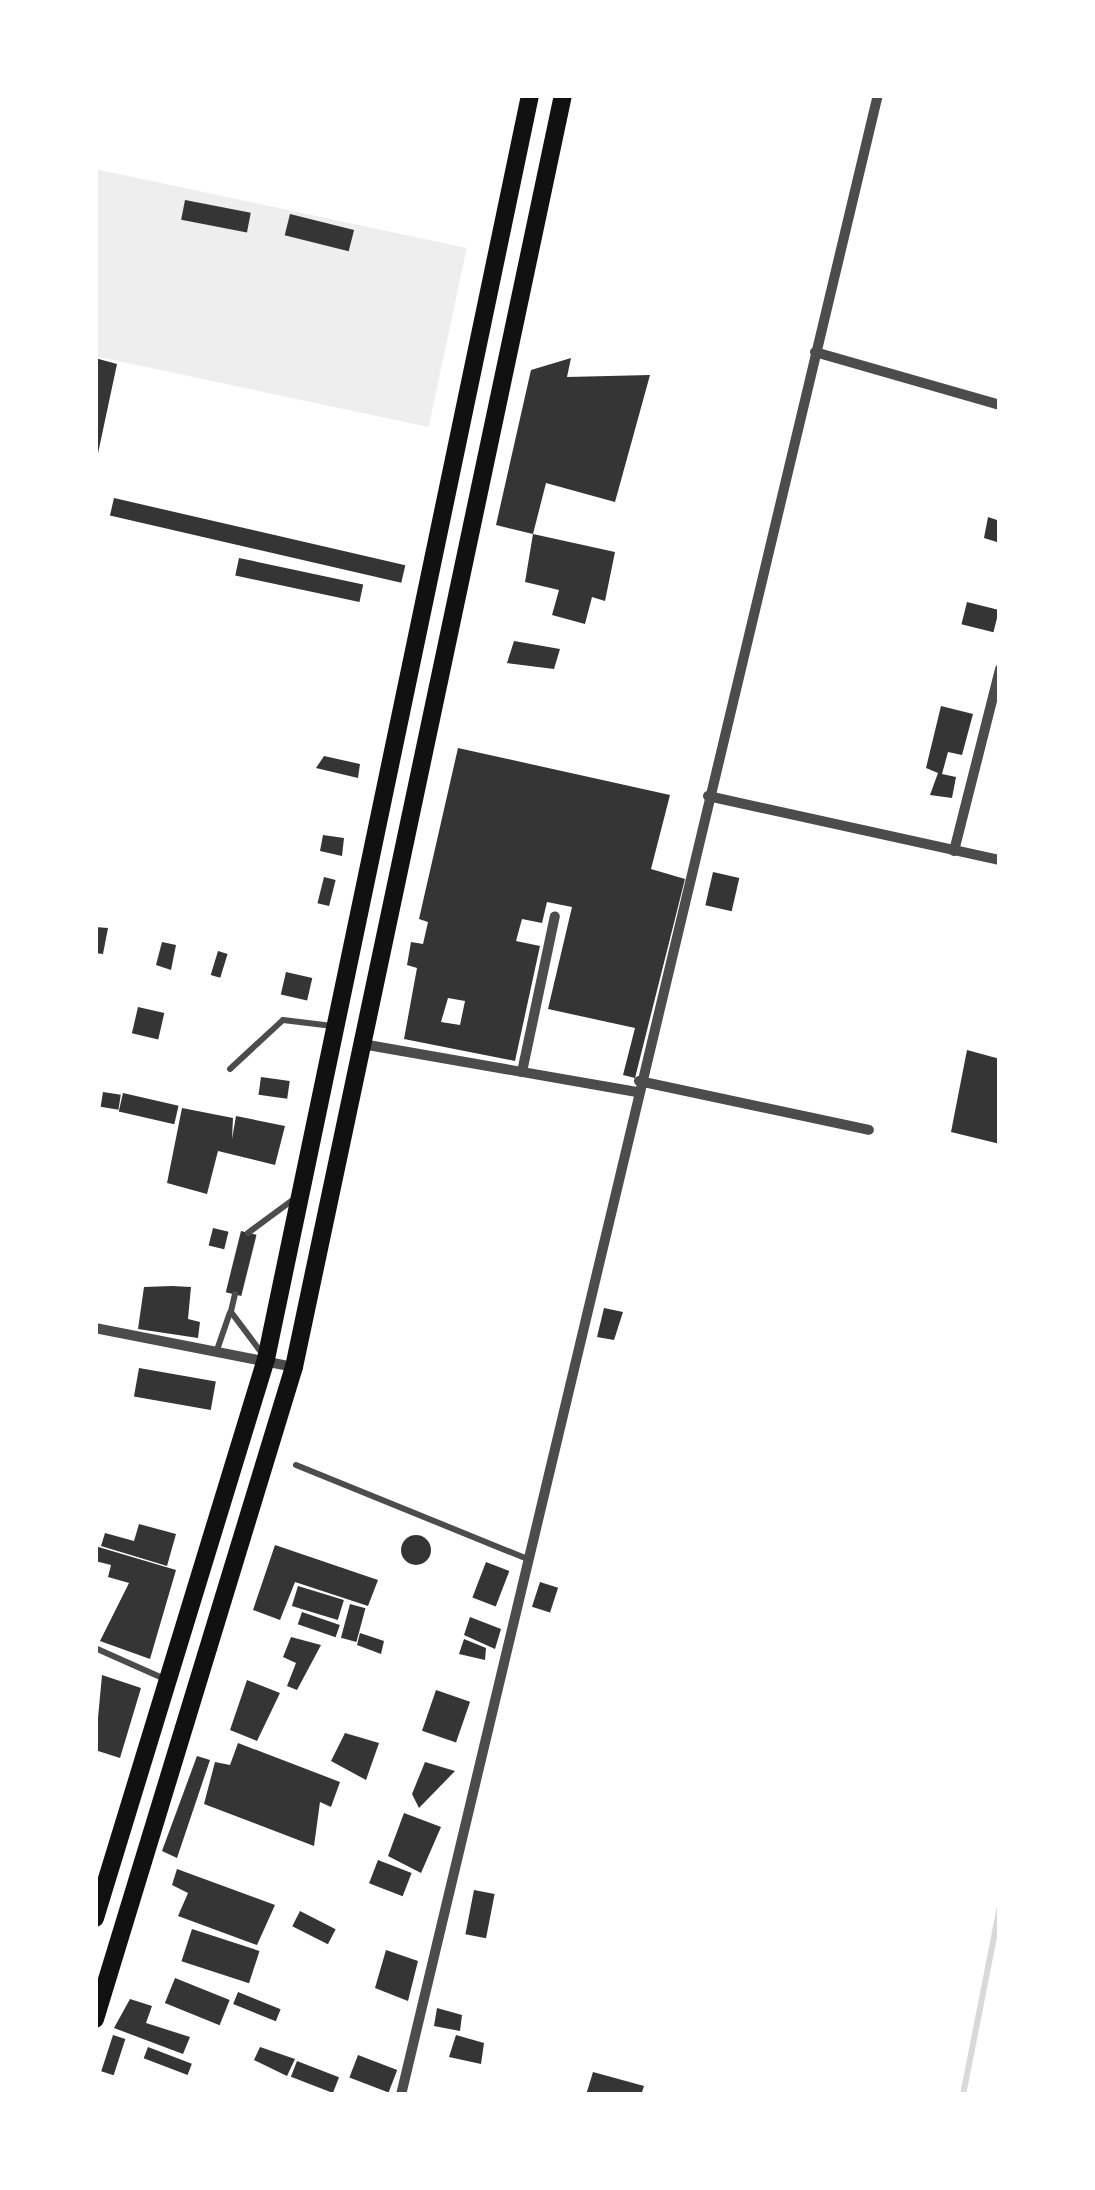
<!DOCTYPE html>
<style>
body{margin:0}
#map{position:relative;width:1095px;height:2190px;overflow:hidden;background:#fff;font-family:Commissioner,sans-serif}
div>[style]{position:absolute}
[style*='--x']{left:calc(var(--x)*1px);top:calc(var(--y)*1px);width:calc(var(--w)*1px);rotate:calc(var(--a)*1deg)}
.green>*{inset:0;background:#eee;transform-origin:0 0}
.stream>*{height:6px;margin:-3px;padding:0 3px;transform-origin:3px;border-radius:3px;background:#d9d9d9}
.building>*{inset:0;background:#353535;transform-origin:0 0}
.round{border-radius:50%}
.service>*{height:6px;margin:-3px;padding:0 3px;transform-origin:3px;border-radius:3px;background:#4c4c4c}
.minor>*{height:10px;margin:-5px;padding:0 5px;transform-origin:5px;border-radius:5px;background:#4c4c4c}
.primary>*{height:18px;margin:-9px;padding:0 9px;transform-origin:9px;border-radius:9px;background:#111}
span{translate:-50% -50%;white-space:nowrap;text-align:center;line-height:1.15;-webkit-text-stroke:8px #fff;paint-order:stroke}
.frame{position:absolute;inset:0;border:98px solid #fff;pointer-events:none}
</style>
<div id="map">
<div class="green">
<div style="left:95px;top:169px;width:380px;height:183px;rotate:12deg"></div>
</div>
<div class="stream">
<div style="--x:963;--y:2095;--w:193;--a:-78.9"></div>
</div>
<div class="building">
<div style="left:185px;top:200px;width:67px;height:20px;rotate:11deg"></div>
<div style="left:290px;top:214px;width:66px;height:22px;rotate:14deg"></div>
<div style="clip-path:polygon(95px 358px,117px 364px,97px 458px,95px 458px)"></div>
<div style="clip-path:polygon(571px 358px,567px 377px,650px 375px,615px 502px,546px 483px,533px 534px,496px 525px,531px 370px)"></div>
<div style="left:114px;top:498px;width:299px;height:18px;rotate:13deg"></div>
<div style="clip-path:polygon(988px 517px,1000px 521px,1000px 543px,984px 538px)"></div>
<div style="clip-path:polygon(533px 534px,615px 552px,605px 601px,592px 597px,585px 624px,552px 615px,559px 590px,525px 582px)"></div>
<div style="left:239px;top:558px;width:127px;height:18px;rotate:12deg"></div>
<div style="left:967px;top:602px;width:33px;height:23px;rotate:14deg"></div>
<div style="clip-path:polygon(514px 641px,560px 649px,554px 669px,507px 663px)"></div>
<div style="clip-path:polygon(941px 706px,973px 714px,962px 755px,948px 752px,942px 774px,956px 777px,952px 798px,930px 795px,938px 773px,926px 768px)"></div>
<div style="clip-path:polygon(evenodd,458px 748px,670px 795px,651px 869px,685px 879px,635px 1078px,623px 1075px,635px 1028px,548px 1009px,572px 907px,547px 902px,542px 923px,522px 919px,516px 941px,540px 946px,515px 1061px,404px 1039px,417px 968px,407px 965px,411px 942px,423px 944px,428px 922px,419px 919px,458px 748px,448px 998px,465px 1001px,460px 1025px,441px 1022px,448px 998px)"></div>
<div style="clip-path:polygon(324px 756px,360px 764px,358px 778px,316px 768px)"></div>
<div style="clip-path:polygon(323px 835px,344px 838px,342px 856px,320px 851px)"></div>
<div style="left:713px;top:872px;width:27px;height:34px;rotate:13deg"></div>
<div style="left:324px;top:877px;width:12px;height:27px;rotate:14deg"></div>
<div style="clip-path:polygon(95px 927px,108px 928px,103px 954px,95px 953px)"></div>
<div style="clip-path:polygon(162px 942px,176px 945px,171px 970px,156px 965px)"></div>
<div style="left:218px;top:951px;width:10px;height:25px;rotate:17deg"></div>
<div style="left:286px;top:972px;width:27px;height:23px;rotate:13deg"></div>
<div style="left:138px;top:1007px;width:27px;height:27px;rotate:13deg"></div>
<div style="clip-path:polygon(967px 1050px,1000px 1059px,1000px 1144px,951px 1132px)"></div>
<div style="left:261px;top:1077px;width:29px;height:18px;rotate:8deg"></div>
<div style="left:103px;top:1092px;width:18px;height:15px;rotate:9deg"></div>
<div style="left:123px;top:1093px;width:57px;height:19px;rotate:13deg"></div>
<div style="clip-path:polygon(182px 1108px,233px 1118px,232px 1139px,236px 1116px,285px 1126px,275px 1165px,218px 1151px,207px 1194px,167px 1183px)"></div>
<div style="left:213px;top:1228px;width:16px;height:18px;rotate:14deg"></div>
<div style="left:241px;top:1231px;width:16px;height:63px;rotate:14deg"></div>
<div style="clip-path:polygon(172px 1286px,191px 1287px,188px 1319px,200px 1322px,198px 1338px,138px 1329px,144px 1287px)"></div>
<div style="clip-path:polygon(604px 1308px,623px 1312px,614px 1340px,597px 1337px)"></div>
<div style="left:139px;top:1368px;width:78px;height:29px;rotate:10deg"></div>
<div style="clip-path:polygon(139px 1524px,176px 1534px,167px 1566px,101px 1546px,105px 1533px,134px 1541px)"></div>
<div class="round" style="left:401px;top:1535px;width:30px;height:30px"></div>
<div style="clip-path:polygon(275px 1545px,378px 1580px,368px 1606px,295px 1582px,280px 1620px,253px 1610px)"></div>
<div style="clip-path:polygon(95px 1546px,176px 1570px,150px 1659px,100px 1641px,129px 1583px,108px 1577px,111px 1565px,95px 1561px)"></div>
<div style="left:486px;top:1562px;width:25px;height:38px;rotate:21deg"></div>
<div style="left:540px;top:1582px;width:19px;height:26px;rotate:18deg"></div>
<div style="left:298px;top:1586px;width:48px;height:21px;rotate:17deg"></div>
<div style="left:350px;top:1604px;width:16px;height:35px;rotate:15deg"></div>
<div style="left:302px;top:1612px;width:40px;height:13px;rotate:19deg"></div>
<div style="clip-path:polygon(470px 1617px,501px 1629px,495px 1649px,464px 1635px)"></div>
<div style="clip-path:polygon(360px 1633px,384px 1641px,381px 1654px,357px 1645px)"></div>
<div style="clip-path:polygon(291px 1637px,321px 1645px,297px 1690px,287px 1686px,296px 1663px,283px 1657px)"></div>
<div style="clip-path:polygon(464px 1639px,486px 1648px,485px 1660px,459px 1654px)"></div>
<div style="clip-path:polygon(102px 1675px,141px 1688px,120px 1758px,95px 1750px)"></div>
<div style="clip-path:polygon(247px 1680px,280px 1693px,257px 1741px,230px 1730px)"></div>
<div style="left:436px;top:1690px;width:36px;height:43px;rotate:19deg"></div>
<div style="clip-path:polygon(345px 1733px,379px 1743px,366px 1780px,331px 1761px)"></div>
<div style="clip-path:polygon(238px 1743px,340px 1782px,331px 1807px,320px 1802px,314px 1846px,204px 1804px,215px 1762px,230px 1765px)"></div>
<div style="clip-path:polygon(197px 1756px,210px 1760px,177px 1858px,162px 1851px)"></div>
<div style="clip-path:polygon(425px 1762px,455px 1771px,419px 1808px,412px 1794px)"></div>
<div style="clip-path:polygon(404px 1813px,441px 1827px,421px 1873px,388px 1856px)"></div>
<div style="left:378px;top:1860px;width:36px;height:25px;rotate:21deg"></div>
<div style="clip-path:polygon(177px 1869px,275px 1905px,257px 1945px,178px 1916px,188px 1893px,172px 1885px)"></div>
<div style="left:474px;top:1890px;width:21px;height:45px;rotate:11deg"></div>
<div style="left:300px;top:1911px;width:40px;height:17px;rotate:27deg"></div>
<div style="left:192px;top:1929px;width:71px;height:34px;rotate:18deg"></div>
<div style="clip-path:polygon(386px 1950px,418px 1961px,408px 2001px,375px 1988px)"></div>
<div style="left:175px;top:1978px;width:59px;height:27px;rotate:22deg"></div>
<div style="left:238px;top:1992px;width:46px;height:13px;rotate:22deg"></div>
<div style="clip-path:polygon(130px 1999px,152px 2006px,146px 2023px,190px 2037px,183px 2054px,114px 2028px)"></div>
<div style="clip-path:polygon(437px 2008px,462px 2015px,460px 2031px,434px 2026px)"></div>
<div style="left:113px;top:2035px;width:13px;height:38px;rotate:18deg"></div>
<div style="clip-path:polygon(456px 2035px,484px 2043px,481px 2064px,449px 2057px)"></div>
<div style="left:148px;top:2047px;width:47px;height:12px;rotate:21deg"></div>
<div style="clip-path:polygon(260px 2047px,295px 2059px,287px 2076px,254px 2060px)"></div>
<div style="left:358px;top:2055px;width:42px;height:24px;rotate:21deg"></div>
<div style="left:297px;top:2061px;width:45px;height:17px;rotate:21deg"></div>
<div style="clip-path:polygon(593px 2072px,644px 2086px,641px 2095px,586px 2095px)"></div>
</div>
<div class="service">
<div style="--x:230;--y:1069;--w:72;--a:-42.8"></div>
<div style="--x:283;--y:1020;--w:50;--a:6.8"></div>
<div style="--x:248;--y:1233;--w:57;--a:-36.5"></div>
<div style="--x:235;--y:1294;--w:18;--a:103"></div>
<div style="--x:231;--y:1312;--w:55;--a:53.1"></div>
<div style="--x:217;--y:1350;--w:39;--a:-71"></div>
<div style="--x:296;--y:1465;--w:250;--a:22.1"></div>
<div style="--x:95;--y:1648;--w:77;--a:23.9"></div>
</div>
<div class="minor">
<div style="--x:815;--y:352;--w:192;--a:16"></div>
<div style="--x:708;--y:796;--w:299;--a:12.4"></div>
<div style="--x:954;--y:851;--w:188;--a:-75.8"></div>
<div style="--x:362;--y:1044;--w:279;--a:9.9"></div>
<div style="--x:522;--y:1072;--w:159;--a:-78.1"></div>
<div style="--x:639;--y:1081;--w:235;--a:12"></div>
<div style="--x:95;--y:1328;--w:203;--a:11.1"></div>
<div style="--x:401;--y:2095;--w:2056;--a:-76.59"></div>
</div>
<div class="primary">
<div style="--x:95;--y:1918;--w:585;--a:-72.99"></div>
<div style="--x:266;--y:1359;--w:1291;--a:-78.2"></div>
<div style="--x:95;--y:2019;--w:682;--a:-73.03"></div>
<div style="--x:294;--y:1367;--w:1300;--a:-78.06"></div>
</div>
<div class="frame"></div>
</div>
